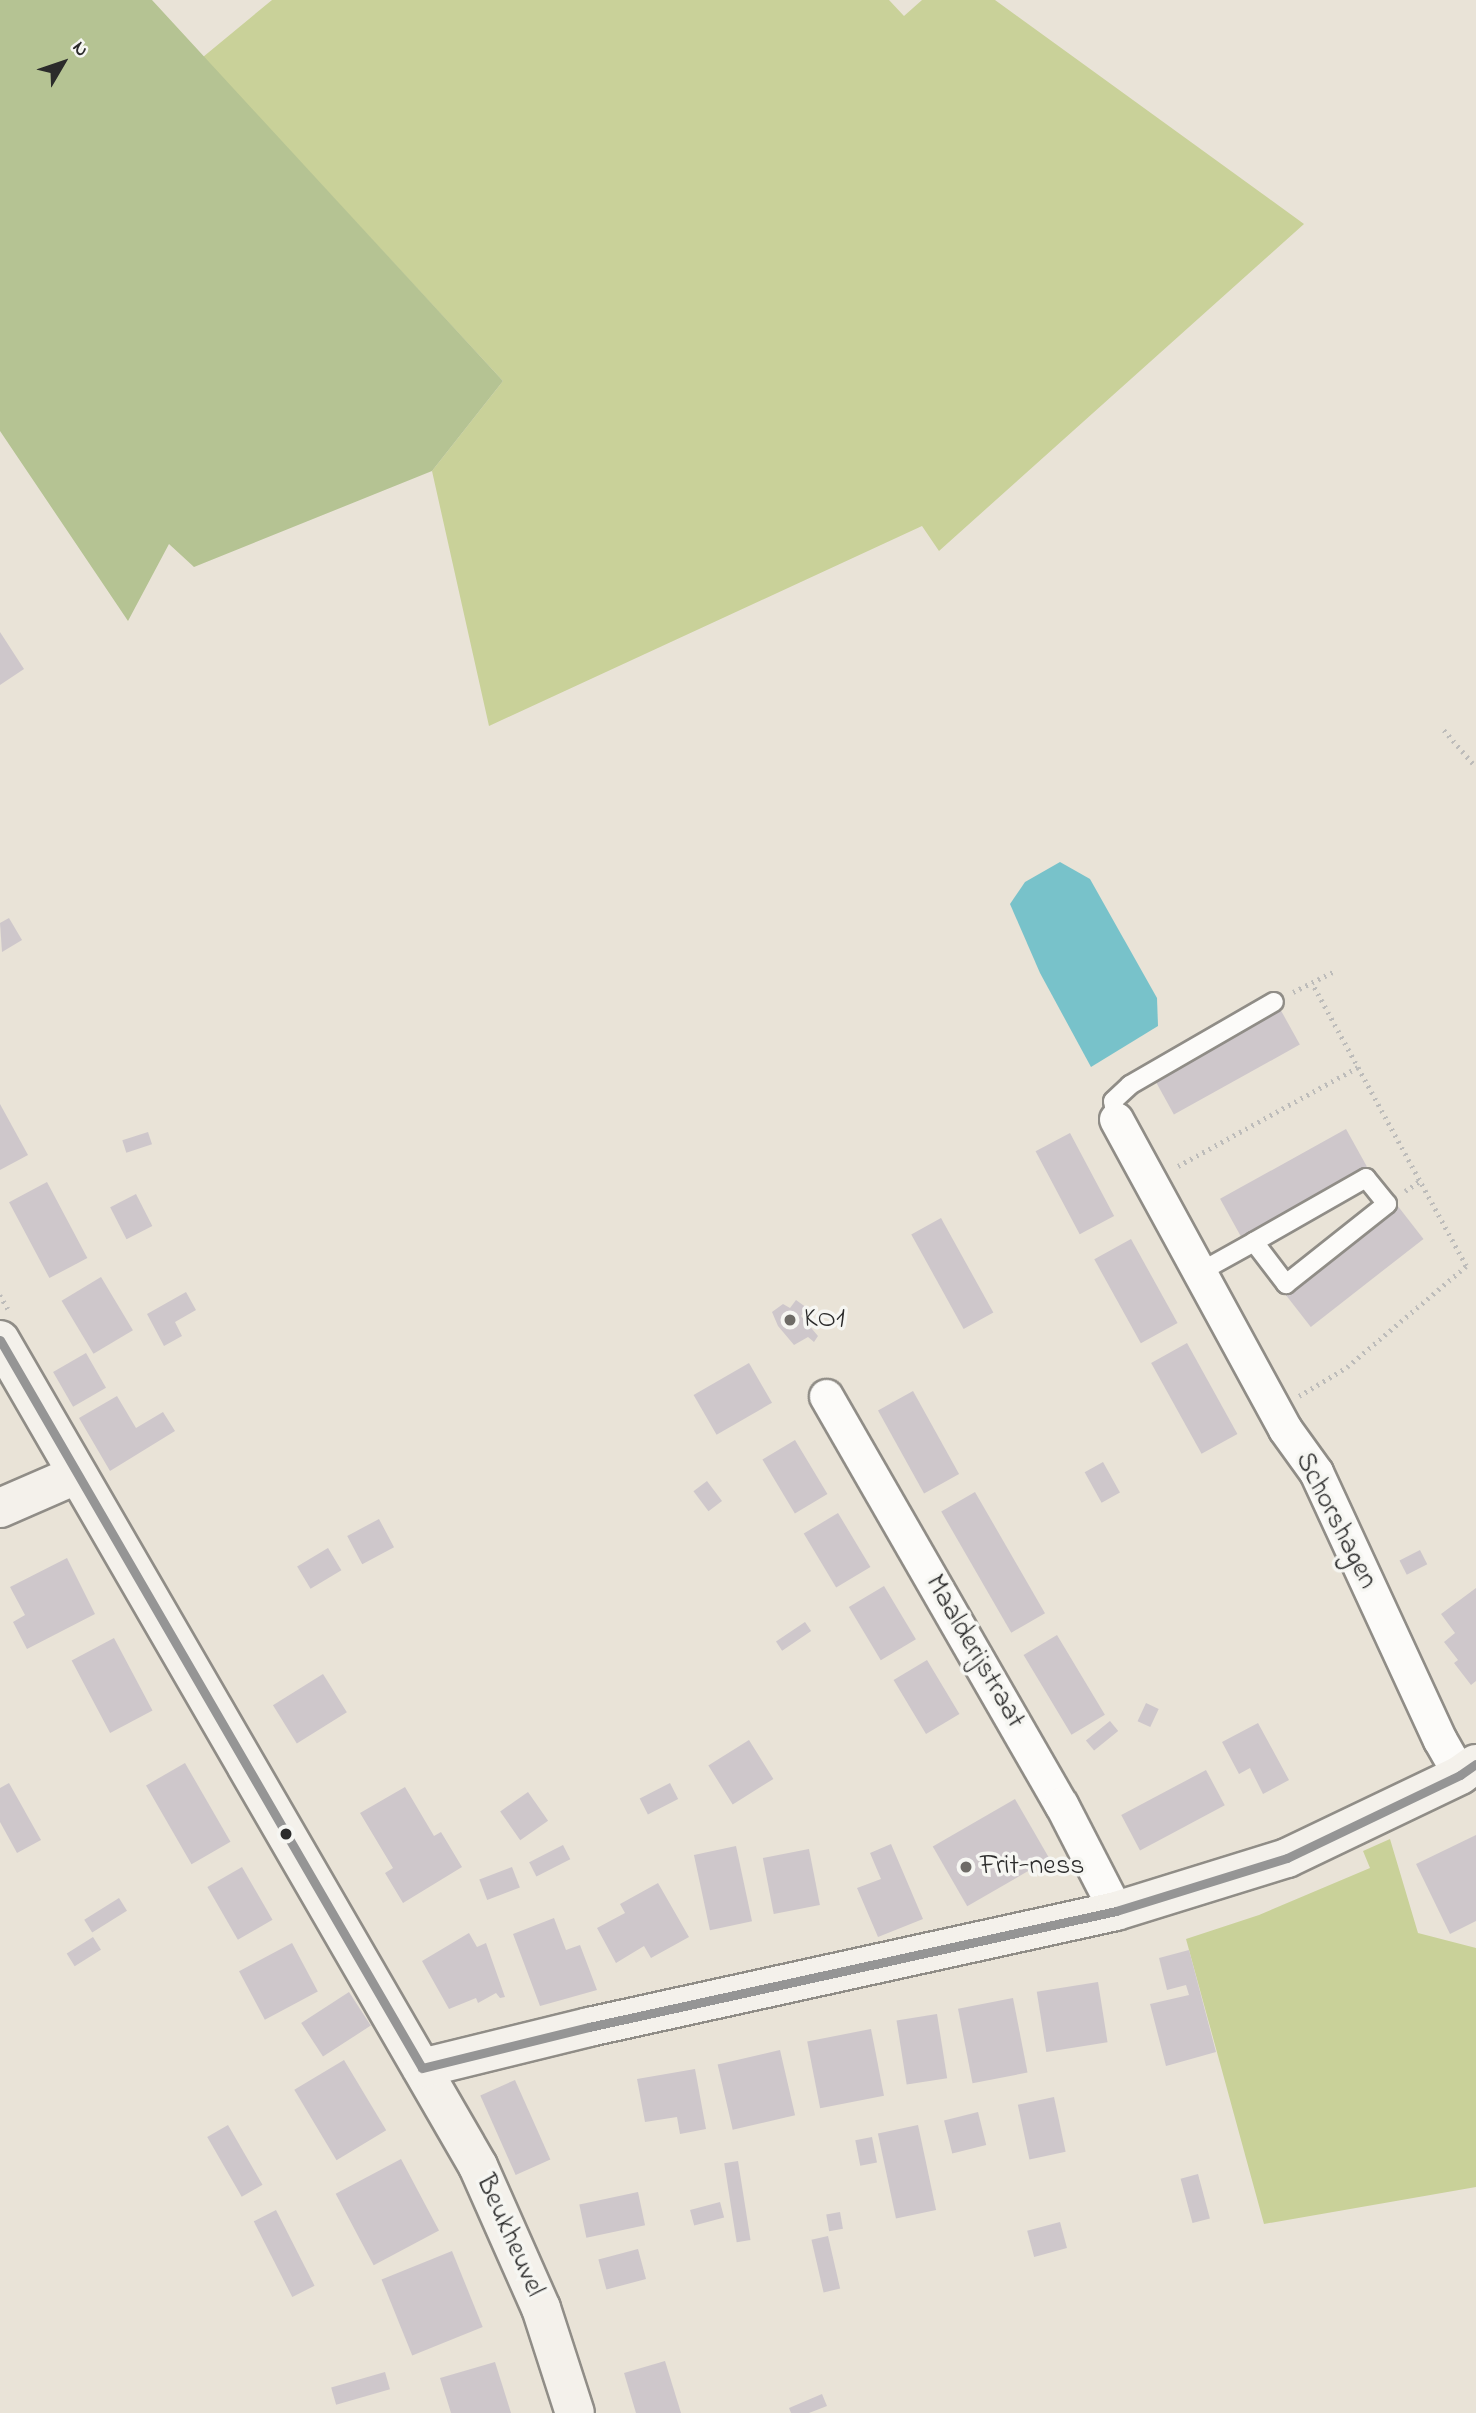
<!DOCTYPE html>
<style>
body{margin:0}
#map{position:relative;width:1476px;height:2413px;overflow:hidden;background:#e9e3d7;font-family:"Indie Flower",sans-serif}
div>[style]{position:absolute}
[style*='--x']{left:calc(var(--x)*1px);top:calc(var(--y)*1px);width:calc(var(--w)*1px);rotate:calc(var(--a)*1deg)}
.green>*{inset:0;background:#c9d199}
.forest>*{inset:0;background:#b5c393}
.water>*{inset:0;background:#78c2ca}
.building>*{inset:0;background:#cec7cb;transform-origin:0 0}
.path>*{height:4.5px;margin-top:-2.25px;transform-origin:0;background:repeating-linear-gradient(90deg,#bdbcba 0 2px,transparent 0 7px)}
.roads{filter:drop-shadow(2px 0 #908d87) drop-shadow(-2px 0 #908d87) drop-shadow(0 2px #908d87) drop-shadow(0 -2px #908d87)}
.lane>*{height:18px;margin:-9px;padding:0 9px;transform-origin:9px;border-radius:9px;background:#fcfbf9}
.street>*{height:33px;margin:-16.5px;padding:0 16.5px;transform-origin:16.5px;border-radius:16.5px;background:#fcfbf9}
.secondary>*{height:38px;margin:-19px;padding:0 19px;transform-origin:19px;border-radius:19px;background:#f4f1eb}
.bus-1>*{height:9px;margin:-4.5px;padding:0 4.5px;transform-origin:4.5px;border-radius:4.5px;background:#959595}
.dots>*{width:19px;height:19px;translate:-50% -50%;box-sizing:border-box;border:4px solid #f6f6f2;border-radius:50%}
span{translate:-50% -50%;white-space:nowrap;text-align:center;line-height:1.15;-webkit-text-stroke:7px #f6f6f2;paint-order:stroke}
.poi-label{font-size:28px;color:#2b2b2b}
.left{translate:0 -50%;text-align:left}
.street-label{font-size:28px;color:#2b2b2b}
.north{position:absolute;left:28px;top:28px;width:70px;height:70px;-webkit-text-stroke:5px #f6f6f2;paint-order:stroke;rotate:51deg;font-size:19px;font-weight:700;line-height:28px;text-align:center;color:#2b2b2b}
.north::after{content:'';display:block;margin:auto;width:24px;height:32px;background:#2b2b2b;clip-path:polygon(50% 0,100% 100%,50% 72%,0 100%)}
</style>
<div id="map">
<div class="green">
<div style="clip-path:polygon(272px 0,889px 0,904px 16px,922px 0,995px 0,1304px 224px,939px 551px,922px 526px,489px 726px,432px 471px,503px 381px,203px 57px)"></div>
<div style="clip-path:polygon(1390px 1839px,1418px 1933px,1476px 1948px,1476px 2187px,1264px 2224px,1186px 1939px,1259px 1915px,1370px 1868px,1363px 1851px)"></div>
</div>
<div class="forest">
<div style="clip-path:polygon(0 0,152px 0,503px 381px,432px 471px,194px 567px,169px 544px,128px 621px,0 431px)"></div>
</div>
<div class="water">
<div style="clip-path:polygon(1060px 862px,1090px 879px,1157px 998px,1158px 1026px,1091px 1067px,1040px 973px,1010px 904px,1025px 882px)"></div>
</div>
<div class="building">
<div style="clip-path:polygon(0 632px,24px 669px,0 685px)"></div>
<div style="clip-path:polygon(9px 918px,22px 940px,2px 952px,0 923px)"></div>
<div style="left:1279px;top:1007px;width:43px;height:144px;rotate:61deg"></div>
<div style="clip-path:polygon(0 1104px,28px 1155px,0 1170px)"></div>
<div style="left:1346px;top:1129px;width:43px;height:144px;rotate:61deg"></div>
<div style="left:148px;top:1132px;width:13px;height:27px;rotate:72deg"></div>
<div style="left:1070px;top:1133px;width:94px;height:39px;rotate:62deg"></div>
<div style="left:47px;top:1182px;width:86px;height:43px;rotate:62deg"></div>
<div style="left:136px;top:1194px;width:36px;height:29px;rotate:63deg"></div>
<div style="left:1397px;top:1205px;width:43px;height:143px;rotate:52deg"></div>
<div style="left:941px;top:1218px;width:108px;height:34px;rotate:61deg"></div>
<div style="left:1131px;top:1239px;width:96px;height:42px;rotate:61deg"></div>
<div style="left:101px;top:1277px;width:62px;height:46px;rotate:59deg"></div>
<div style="clip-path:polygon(186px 1292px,196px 1310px,175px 1322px,182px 1336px,164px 1346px,147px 1314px)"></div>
<div style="clip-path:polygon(796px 1300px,807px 1308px,801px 1316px,818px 1336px,814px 1342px,808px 1337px,794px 1345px,778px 1326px,772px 1312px,783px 1304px,790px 1308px)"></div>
<div style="left:1187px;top:1343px;width:104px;height:41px;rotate:61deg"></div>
<div style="left:86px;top:1353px;width:40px;height:38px;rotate:60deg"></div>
<div style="left:749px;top:1363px;width:46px;height:64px;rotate:60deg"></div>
<div style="left:913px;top:1391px;width:95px;height:40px;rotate:61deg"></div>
<div style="clip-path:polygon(117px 1396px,136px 1428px,163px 1412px,175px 1431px,110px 1471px,79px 1418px)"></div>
<div style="left:795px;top:1440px;width:63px;height:38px;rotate:59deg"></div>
<div style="left:1103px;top:1462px;width:35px;height:21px;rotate:61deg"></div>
<div style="left:707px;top:1481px;width:25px;height:17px;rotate:53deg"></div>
<div style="left:975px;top:1492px;width:140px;height:39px;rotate:60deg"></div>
<div style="left:838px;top:1513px;width:63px;height:40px;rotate:59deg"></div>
<div style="left:379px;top:1519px;width:32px;height:36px;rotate:62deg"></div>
<div style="left:328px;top:1548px;width:26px;height:36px;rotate:59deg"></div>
<div style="left:1420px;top:1550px;width:16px;height:23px;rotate:63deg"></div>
<div style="clip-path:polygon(67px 1558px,95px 1614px,27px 1649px,13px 1622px,25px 1615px,10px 1587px)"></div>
<div style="left:884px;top:1586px;width:62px;height:41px;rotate:59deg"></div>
<div style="clip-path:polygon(1476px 1588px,1476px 1681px,1471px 1685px,1454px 1663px,1458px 1660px,1444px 1642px,1455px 1633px,1441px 1614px)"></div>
<div style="left:805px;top:1622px;width:11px;height:35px;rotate:56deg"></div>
<div style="left:1057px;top:1635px;width:93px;height:39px;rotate:59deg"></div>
<div style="left:114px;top:1638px;width:82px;height:48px;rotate:62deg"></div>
<div style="left:927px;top:1660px;width:63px;height:39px;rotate:59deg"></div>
<div style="left:323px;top:1674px;width:45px;height:59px;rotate:58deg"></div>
<div style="left:1146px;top:1703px;width:14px;height:20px;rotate:25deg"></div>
<div style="left:1110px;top:1721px;width:13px;height:31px;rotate:51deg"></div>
<div style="clip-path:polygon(1258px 1723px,1289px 1780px,1263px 1794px,1250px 1768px,1239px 1774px,1222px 1742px)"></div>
<div style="left:749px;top:1740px;width:46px;height:48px;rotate:58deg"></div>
<div style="left:185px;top:1763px;width:91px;height:45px;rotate:60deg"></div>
<div style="left:1206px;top:1770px;width:40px;height:96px;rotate:62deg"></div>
<div style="clip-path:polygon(9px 1783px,41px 1840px,17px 1853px,0 1822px,0 1788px)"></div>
<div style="left:670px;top:1783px;width:18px;height:34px;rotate:63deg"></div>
<div style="clip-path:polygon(405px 1787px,434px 1836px,441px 1832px,462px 1867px,403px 1903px,385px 1873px,393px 1868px,360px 1813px)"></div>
<div style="left:528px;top:1792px;width:35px;height:34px;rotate:55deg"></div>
<div style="left:1015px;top:1799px;width:69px;height:95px;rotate:60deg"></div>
<div style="clip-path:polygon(1476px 1835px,1476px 1921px,1450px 1934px,1416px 1864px)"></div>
<div style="clip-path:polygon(891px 1844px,923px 1919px,878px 1937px,857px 1888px,881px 1879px,870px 1853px)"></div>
<div style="left:563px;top:1845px;width:16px;height:38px;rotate:63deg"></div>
<div style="left:736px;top:1846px;width:77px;height:43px;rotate:78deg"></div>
<div style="left:809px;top:1849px;width:57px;height:47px;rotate:79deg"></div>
<div style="left:242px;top:1867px;width:61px;height:40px;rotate:60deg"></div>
<div style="left:512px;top:1867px;width:22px;height:35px;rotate:69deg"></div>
<div style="clip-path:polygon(658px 1883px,689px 1937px,651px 1958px,644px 1946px,616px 1963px,597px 1928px,625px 1913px,620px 1904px)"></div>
<div style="left:119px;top:1898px;width:15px;height:41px;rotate:58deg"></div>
<div style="clip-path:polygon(554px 1918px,566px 1950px,580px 1945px,597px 1990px,540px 2006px,513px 1934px)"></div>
<div style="clip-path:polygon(469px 1933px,477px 1947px,486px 1943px,505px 1997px,500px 1998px,496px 1993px,478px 2003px,476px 1998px,449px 2009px,422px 1961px)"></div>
<div style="left:93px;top:1937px;width:15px;height:31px;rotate:58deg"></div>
<div style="left:292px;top:1943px;width:55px;height:60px;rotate:62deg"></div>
<div style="clip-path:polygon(1189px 1950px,1216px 2052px,1166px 2066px,1150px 2004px,1189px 1995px,1186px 1985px,1167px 1990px,1159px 1958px)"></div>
<div style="left:1098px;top:1982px;width:61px;height:62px;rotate:81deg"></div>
<div style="left:349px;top:1992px;width:40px;height:57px;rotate:57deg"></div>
<div style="left:1013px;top:1998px;width:76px;height:56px;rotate:79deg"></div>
<div style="left:937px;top:2014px;width:65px;height:41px;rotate:81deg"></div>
<div style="left:871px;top:2029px;width:68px;height:65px;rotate:79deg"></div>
<div style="left:780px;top:2050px;width:67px;height:64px;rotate:77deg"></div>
<div style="left:344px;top:2060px;width:82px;height:58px;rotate:59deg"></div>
<div style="clip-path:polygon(695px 2069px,706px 2129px,680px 2134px,677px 2117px,645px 2122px,637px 2079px)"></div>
<div style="left:515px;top:2080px;width:87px;height:38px;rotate:66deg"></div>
<div style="left:1054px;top:2097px;width:56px;height:37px;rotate:78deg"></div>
<div style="left:978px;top:2112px;width:34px;height:35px;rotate:76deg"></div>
<div style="left:228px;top:2125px;width:69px;height:24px;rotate:60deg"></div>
<div style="left:918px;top:2125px;width:87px;height:41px;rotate:78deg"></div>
<div style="left:872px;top:2137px;width:26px;height:17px;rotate:79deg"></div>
<div style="left:401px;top:2159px;width:81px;height:74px;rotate:62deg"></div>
<div style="left:738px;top:2161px;width:80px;height:14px;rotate:81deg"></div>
<div style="left:1198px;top:2174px;width:46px;height:18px;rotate:75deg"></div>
<div style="left:638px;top:2192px;width:34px;height:60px;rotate:78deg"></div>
<div style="left:720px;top:2202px;width:16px;height:31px;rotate:75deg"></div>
<div style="left:276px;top:2210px;width:85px;height:25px;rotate:63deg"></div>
<div style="left:840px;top:2212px;width:17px;height:14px;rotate:80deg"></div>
<div style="left:1060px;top:2222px;width:27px;height:34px;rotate:75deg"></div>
<div style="left:828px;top:2236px;width:54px;height:17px;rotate:77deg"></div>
<div style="left:638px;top:2249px;width:31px;height:41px;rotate:75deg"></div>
<div style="left:452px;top:2251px;width:82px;height:76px;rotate:68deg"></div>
<div style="clip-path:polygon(665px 2361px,681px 2413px,636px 2413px,624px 2373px)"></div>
<div style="clip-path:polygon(495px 2362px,511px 2413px,451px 2413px,440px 2378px)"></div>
<div style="left:385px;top:2372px;width:18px;height:56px;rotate:74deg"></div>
<div style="clip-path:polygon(822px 2394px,827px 2406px,809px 2413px,791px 2413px,789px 2408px)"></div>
</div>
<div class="path">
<div style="--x:1444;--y:730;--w:49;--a:49.1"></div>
<div style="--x:1293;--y:992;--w:45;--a:-26.6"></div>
<div style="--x:1178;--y:1166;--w:205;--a:-28.8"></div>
<div style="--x:1405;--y:1191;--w:18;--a:-34"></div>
<div style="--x:0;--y:1295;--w:16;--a:60"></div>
<div style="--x:1299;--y:1396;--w:56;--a:-31.1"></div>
<div style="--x:1347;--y:1367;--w:156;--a:-40.3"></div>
<div style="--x:1466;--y:1266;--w:322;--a:-118.6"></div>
</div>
<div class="roads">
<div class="lane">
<div style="--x:1116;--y:1119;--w:18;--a:-99"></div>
<div style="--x:1113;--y:1101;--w:23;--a:-43"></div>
<div style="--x:1130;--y:1085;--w:166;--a:-30"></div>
<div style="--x:1200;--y:1272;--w:62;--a:-29.1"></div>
<div style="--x:1254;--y:1242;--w:53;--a:52.7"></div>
<div style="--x:1286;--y:1284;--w:129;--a:-38.4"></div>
<div style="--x:1387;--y:1204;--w:33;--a:-129"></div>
<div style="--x:1366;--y:1178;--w:129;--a:150.3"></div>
</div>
<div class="street">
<div style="--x:1116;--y:1119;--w:353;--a:61.4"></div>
<div style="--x:1285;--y:1429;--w:53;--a:54.2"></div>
<div style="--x:1316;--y:1472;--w:295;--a:65.2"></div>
<div style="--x:1440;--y:1740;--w:40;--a:60.3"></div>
<div style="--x:826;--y:1396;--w:471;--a:60.1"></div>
<div style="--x:1061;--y:1804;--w:120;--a:62.8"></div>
</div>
<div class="secondary">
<div style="--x:0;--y:1340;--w:954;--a:59.94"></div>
<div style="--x:478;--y:2166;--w:155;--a:66.1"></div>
<div style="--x:541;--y:2308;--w:110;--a:72.1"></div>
<div style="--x:0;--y:1508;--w:83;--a:-23.5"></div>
<div style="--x:422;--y:2068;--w:172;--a:-13.8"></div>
<div style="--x:589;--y:2027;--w:540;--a:-12.41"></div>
<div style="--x:1116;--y:1911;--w:179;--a:-17.2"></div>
<div style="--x:1287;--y:1858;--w:192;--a:-25.6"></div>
<div style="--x:1460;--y:1775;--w:19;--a:-35"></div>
</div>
</div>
<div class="bus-1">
<div style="--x:0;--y:1340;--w:841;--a:59.9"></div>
<div style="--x:422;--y:2068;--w:172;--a:-13.8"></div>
<div style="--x:589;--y:2027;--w:540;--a:-12.41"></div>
<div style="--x:1116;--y:1911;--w:179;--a:-17.2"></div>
<div style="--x:1287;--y:1858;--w:192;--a:-25.6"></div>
<div style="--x:1460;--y:1775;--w:19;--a:-35"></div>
</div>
<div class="dots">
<div style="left:790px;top:1320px;background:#6e6b67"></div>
<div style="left:286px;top:1834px;background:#2b2b2b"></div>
<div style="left:966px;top:1867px;background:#6e6b67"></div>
</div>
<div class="poi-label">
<span class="left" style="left:804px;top:1320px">KO1</span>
<span class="left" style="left:980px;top:1867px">Frit-ness</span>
</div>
<div class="street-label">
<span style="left:1335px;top:1521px;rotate:63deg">Schorshagen</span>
<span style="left:974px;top:1652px;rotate:60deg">Maalderijstraat</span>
<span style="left:509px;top:2236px;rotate:66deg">Beukheuvel</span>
</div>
<div class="north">N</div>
</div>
